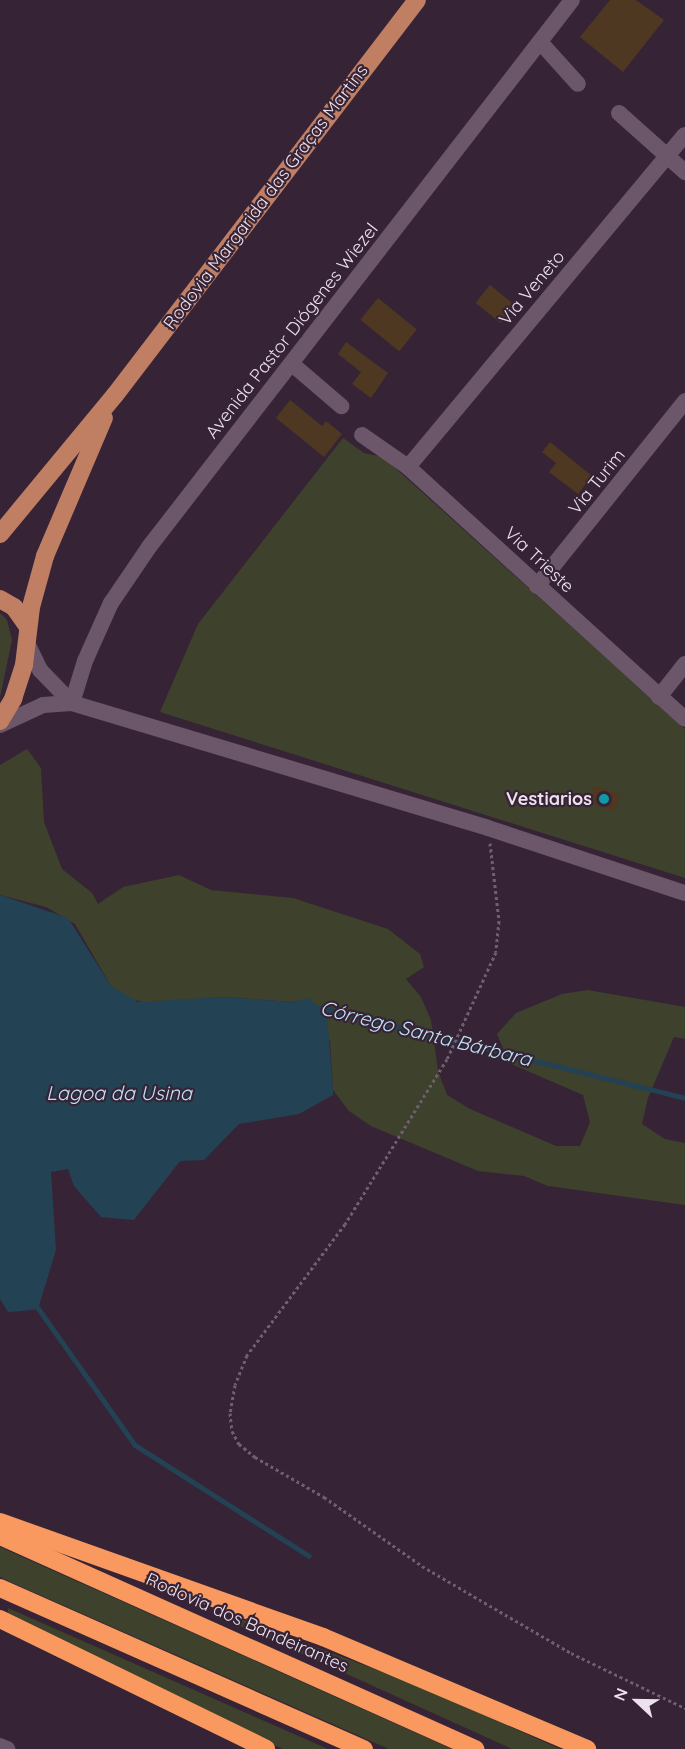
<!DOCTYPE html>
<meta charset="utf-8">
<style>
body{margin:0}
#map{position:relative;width:685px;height:1749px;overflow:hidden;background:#362436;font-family:Quicksand,sans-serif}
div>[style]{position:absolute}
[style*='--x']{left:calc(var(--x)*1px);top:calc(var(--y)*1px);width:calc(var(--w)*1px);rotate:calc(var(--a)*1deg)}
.green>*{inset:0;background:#3e412b}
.water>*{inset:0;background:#234253}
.stream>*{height:4.5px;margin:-2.25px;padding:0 2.25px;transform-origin:2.25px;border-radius:2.25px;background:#234253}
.building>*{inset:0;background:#4e3821;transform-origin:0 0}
.path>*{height:3px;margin-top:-1.5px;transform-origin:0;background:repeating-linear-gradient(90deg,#6f5f6f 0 3px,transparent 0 6px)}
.minor>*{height:16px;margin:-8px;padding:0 8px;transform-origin:8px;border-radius:8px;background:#6b566a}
.major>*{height:18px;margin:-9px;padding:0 9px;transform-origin:9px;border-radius:9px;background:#c07e63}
.highway>*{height:18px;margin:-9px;padding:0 9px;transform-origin:9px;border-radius:9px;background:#f9995f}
.dots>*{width:16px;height:16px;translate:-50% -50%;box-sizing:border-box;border:3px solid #362436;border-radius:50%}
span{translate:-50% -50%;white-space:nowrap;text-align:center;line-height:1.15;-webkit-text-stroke:4.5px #362436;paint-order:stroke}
.street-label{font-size:18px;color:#ede1ed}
.poi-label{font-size:18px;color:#ede1ed;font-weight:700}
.right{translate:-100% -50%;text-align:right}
.water-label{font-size:20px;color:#bfe1f6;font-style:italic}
.north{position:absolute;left:607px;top:1671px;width:60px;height:60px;-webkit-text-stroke:4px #362436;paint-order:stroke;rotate:292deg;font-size:16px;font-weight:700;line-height:24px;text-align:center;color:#ede1ed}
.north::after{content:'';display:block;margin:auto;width:21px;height:27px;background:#ede1ed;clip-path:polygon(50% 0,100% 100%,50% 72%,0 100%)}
</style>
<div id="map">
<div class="green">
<div style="clip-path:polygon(343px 438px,364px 453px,383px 457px,685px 729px,685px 878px,160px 712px,198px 624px)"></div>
<div style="clip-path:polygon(0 613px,7px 620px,12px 640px,0 698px)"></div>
<div style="clip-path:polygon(27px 749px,41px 768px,44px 822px,62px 869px,92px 893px,98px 904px,123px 887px,179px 875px,211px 890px,293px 898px,388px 929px,420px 954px,424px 967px,406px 979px,421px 997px,431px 1020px,438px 1071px,447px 1095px,470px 1109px,556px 1146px,580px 1146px,590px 1122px,583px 1095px,509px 1063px,497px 1034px,516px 1013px,562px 994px,588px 990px,685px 1007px,685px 1039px,674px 1037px,648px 1098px,642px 1124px,665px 1139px,685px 1143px,685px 1205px,548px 1186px,524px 1176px,478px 1171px,371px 1126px,349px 1111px,333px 1090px,330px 1041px,294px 1002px,224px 997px,146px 1003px,128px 998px,111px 986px,75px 924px,46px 907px,0 895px,0 765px)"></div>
<div style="clip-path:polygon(0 1547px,130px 1605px,452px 1749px,389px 1749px,24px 1588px,0 1577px)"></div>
<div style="clip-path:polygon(8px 1608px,269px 1723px,328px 1749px,283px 1749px,216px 1719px,8px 1613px)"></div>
<div style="clip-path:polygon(239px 1618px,417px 1685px,560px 1749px,512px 1749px,234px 1623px)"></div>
</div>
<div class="water">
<div style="clip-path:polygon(0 895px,68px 918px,111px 986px,138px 1002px,224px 997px,294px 1002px,309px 998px,327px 1015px,333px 1090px,333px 1095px,299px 1114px,239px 1124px,204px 1160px,180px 1161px,134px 1220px,101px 1217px,74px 1186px,68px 1169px,51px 1172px,56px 1250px,38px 1309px,22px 1311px,8px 1312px,0 1299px)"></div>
</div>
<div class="stream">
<div style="--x:310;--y:1005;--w:386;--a:13.9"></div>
<div style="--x:36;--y:1305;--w:171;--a:54.7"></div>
<div style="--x:135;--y:1445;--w:206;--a:32.5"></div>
</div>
<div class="building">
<div style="clip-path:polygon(610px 0,636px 0,664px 20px,623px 72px,580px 37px)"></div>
<div style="left:490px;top:285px;width:32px;height:23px;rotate:39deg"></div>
<div style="left:378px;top:298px;width:50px;height:28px;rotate:39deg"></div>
<div style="clip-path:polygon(346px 342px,388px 373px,371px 398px,352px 384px,361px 372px,338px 354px)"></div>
<div style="clip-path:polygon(290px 400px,322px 426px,326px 421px,342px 434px,324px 457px,276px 418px)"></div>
<div style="clip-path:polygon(550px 442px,592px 476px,578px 494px,549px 472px,556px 463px,542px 452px)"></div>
<div style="left:594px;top:785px;width:29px;height:18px;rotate:20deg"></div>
</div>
<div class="path">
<div style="--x:490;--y:843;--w:79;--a:83.4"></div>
<div style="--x:499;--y:921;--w:31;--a:96"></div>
<div style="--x:496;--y:952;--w:118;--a:114.6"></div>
<div style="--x:447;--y:1059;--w:194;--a:121.7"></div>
<div style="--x:345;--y:1224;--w:164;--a:126.8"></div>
<div style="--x:247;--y:1355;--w:32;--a:112"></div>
<div style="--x:235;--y:1385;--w:28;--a:100"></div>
<div style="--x:230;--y:1413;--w:18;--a:84"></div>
<div style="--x:232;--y:1431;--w:15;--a:62"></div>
<div style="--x:239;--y:1444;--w:21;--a:39"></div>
<div style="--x:255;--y:1457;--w:80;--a:30.1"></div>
<div style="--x:324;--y:1497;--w:120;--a:35.1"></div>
<div style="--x:422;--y:1566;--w:173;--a:30.3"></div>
<div style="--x:571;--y:1653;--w:127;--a:25.8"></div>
</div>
<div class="minor">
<div style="--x:541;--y:43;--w:55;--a:47.9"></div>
<div style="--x:619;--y:113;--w:89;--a:41.8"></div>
<div style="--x:292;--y:364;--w:65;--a:40.6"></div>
<div style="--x:362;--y:435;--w:56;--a:34.8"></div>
<div style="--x:408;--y:467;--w:374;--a:42.3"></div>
<div style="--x:408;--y:467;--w:432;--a:-50.2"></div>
<div style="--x:537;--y:586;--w:237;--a:-51.3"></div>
<div style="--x:27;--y:643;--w:30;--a:64"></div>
<div style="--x:40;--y:670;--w:46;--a:45.9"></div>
<div style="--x:659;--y:697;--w:42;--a:-51.8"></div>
<div style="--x:72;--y:703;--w:44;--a:-72.8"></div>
<div style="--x:85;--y:661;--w:64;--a:-65.9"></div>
<div style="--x:111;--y:603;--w:68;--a:-55.8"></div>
<div style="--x:149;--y:547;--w:691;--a:-52.28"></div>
<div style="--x:0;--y:725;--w:47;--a:-24.9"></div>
<div style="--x:43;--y:705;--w:29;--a:-4"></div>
<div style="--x:72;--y:703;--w:434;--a:16.7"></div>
<div style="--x:488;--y:828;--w:207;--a:18.3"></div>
<div style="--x:0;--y:1746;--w:8;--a:23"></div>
</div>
<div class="major">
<div style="--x:0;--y:534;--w:180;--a:-50.4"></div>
<div style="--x:115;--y:395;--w:497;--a:-52.6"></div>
<div style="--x:0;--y:599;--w:16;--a:30"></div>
<div style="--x:14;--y:607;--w:24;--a:55"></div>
<div style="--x:0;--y:721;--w:26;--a:-59"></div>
<div style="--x:13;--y:699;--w:36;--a:-72"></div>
<div style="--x:24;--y:665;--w:58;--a:-83.1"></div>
<div style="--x:31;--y:607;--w:53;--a:-74.6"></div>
<div style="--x:45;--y:556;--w:150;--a:-66.9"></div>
</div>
<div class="highway">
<div style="--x:0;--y:1522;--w:343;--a:19.6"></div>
<div style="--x:323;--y:1637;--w:287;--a:23"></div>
<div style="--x:0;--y:1536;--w:521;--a:24.15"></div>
<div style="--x:0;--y:1588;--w:398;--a:23.9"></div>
<div style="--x:0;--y:1619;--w:296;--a:26"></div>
</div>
<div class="dots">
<div style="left:604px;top:799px;background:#0f9aa8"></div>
</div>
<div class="street-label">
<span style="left:266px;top:197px;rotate:-53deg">Rodovia Margarida das Graças Martins</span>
<span style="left:532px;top:288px;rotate:-50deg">Via Veneto</span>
<span style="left:292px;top:331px;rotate:-52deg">Avenida Pastor Diógenes Wiezel</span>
<span style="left:597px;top:482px;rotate:-51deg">Via Turim</span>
<span style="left:539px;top:560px;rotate:43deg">Via Trieste</span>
<span style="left:247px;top:1623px;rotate:24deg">Rodovia dos Bandeirantes</span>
</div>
<div class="poi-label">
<span class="right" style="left:592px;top:799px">Vestiarios</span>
</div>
<div class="water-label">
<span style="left:426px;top:1033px;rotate:14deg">Córrego Santa Bárbara</span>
<span style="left:119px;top:1092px">Lagoa da Usina</span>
</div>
<div class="north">N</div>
</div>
